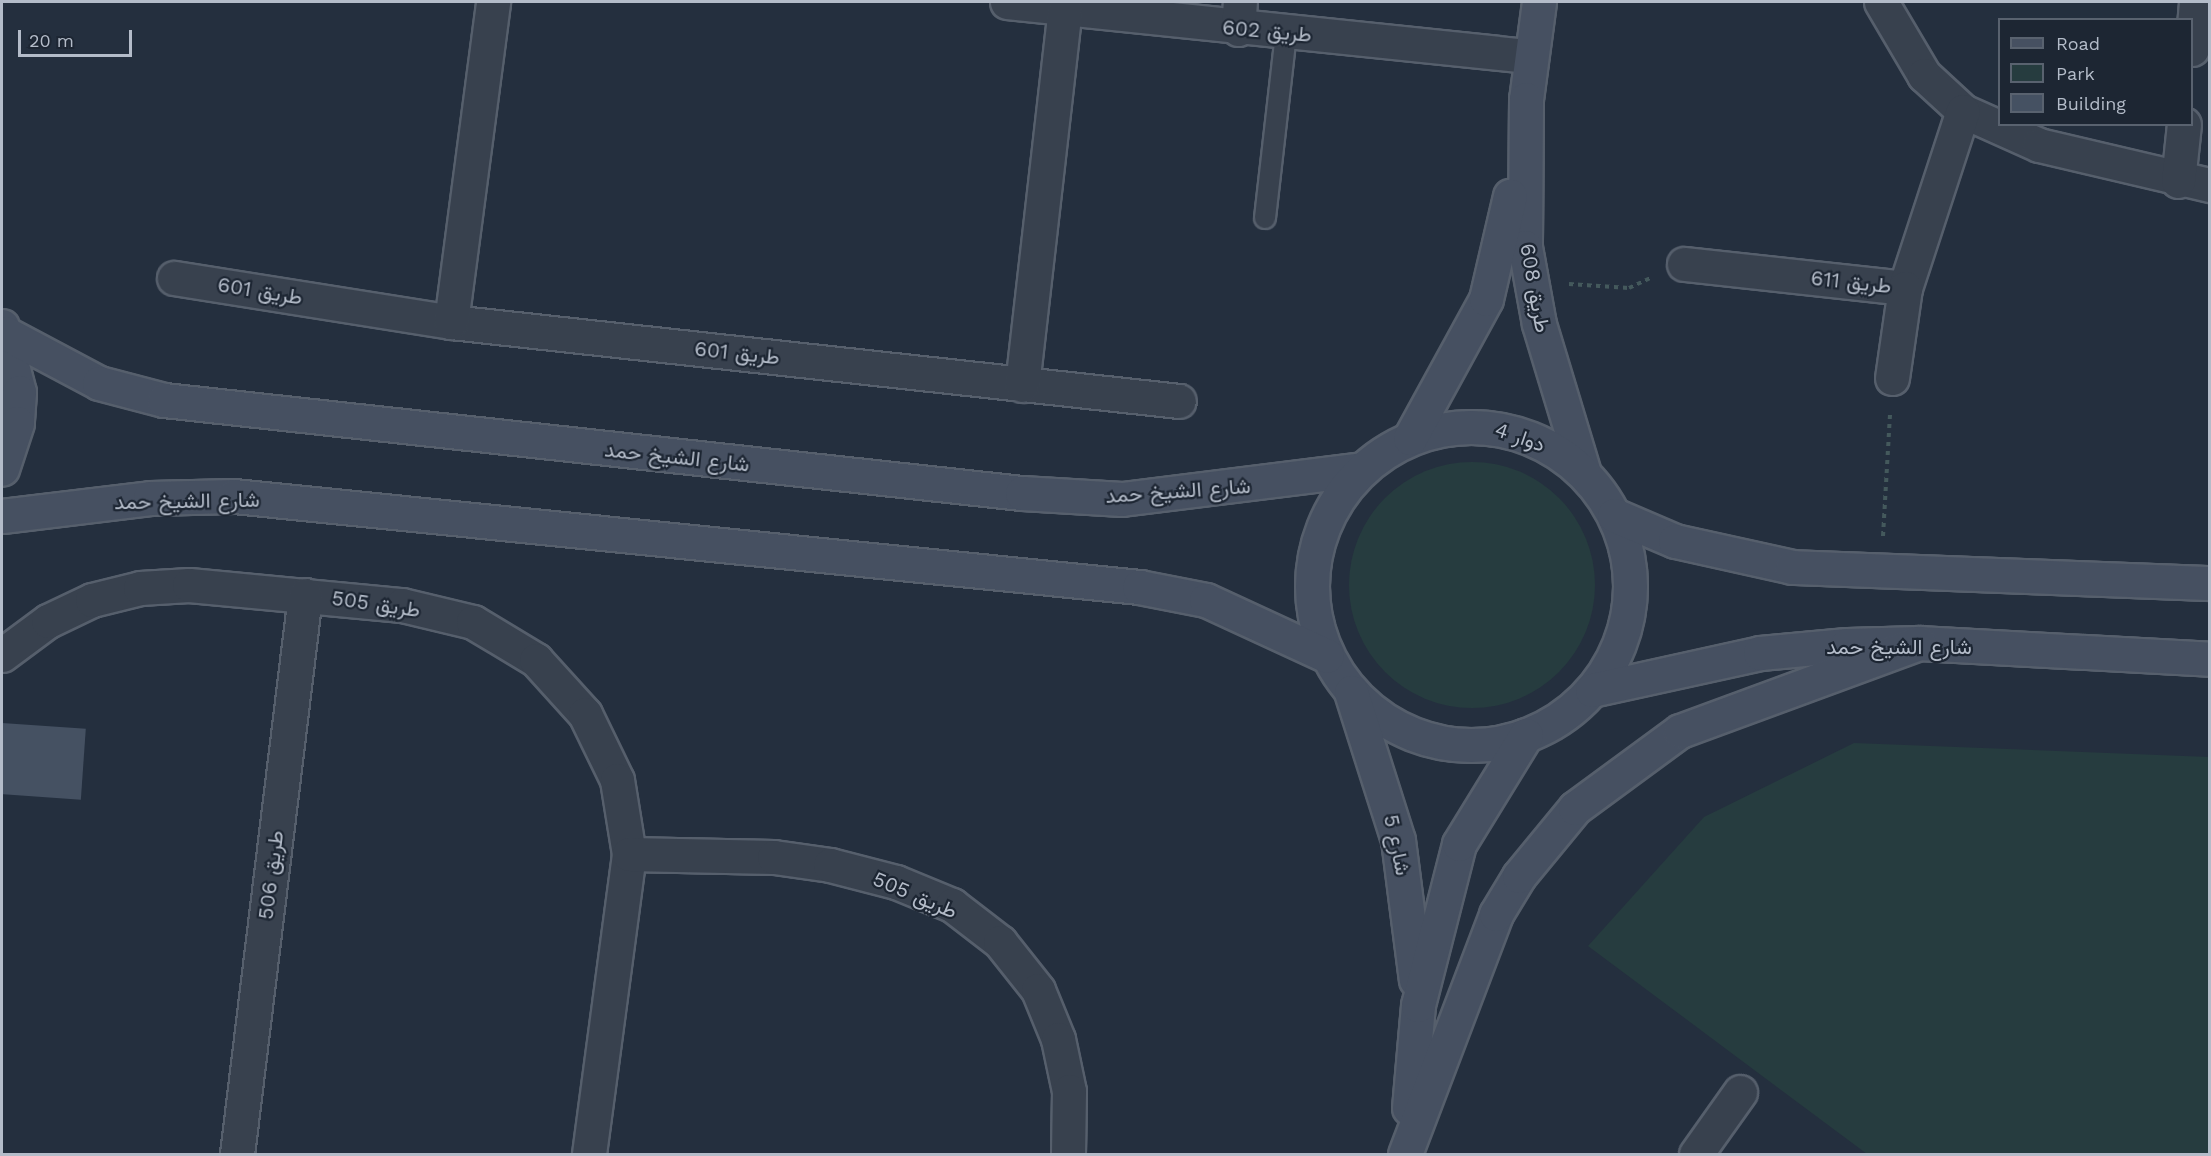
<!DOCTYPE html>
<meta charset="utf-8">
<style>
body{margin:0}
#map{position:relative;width:2211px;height:1156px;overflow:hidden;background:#242f3e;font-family:"Work Sans",Vazirmatn,sans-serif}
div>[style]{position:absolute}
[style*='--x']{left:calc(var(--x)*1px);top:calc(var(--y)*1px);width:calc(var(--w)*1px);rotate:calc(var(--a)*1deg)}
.green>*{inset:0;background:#263c3f}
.round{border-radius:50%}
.building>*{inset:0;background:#455162;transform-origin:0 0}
.path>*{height:4px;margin-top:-2px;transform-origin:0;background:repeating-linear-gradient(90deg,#44595c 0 4.5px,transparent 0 9px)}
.roads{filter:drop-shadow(2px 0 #565f6c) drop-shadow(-2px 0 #565f6c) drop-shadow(0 2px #565f6c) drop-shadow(0 -2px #565f6c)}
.lane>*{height:20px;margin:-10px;padding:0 10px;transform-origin:10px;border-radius:10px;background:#38414e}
.street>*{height:33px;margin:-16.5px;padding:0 16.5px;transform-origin:16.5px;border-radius:16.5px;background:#38414e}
.secondary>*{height:33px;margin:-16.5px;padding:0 16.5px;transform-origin:16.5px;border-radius:16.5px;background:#465061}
.secondary>.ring{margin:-16.5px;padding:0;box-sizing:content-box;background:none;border:33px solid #465061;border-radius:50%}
span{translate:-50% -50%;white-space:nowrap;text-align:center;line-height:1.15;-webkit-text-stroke:4.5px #1d2633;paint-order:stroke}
.street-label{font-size:21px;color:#b4bcc9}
.frame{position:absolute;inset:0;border:3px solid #b4bcc9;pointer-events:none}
.legend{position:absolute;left:1998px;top:18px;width:195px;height:108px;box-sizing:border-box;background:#1d2633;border:2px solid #59626f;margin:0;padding:8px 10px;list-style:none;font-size:18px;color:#b4bcc9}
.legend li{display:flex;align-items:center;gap:12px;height:30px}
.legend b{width:30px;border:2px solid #59626f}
.scale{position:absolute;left:18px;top:30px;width:114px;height:27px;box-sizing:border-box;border:3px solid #b4bcc9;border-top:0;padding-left:8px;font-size:18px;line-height:21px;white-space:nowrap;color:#b4bcc9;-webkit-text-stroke:4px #1d2633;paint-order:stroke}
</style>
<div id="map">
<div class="green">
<div class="round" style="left:1349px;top:462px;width:246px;height:246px"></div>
<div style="clip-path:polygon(1854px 743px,2209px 757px,2209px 1154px,1867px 1154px,1588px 946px,1704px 817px)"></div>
</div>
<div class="building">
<div style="left:2px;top:723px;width:84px;height:71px;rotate:4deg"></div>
</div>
<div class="path">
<div style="--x:1569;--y:284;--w:60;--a:3.8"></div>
<div style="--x:1629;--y:288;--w:26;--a:-25"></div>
<div style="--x:1883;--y:536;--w:122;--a:-86.7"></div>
</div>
<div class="roads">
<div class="lane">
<div style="--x:1265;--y:218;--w:186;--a:-83.5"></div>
</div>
<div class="street">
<div style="--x:1007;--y:2;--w:524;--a:5.92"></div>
<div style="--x:1881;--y:2;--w:85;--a:59.5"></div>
<div style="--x:1924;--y:75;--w:53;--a:42.7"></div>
<div style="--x:1963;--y:111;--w:83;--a:24.1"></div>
<div style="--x:2039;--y:145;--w:176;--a:13.2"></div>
<div style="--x:1238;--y:29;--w:27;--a:-86"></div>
<div style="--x:2192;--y:49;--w:47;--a:-85.1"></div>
<div style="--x:2178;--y:181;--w:57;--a:-84"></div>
<div style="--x:1684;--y:264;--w:222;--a:6.2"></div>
<div style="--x:1905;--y:288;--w:186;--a:-71.9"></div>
<div style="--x:174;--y:278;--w:280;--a:9"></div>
<div style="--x:451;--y:322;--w:732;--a:6.19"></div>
<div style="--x:451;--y:322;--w:323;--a:-82.5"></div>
<div style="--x:1892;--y:378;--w:91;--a:-81.8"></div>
<div style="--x:1022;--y:385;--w:377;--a:-83.5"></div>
<div style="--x:2;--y:655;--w:57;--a:-36.5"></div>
<div style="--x:48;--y:621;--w:49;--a:-25.5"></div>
<div style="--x:92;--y:600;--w:49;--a:-14"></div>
<div style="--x:140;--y:588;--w:49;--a:-3.5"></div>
<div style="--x:189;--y:585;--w:214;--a:5.4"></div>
<div style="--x:402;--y:605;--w:73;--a:13.5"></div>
<div style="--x:473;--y:622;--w:74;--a:31.1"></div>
<div style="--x:536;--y:660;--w:73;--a:47.8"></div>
<div style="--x:585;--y:714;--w:73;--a:64.1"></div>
<div style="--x:617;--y:780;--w:75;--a:80.8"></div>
<div style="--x:629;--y:854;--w:303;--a:97.6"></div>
<div style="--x:629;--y:854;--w:145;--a:1.2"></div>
<div style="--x:774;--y:857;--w:57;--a:8.1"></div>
<div style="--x:830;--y:865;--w:68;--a:14.4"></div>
<div style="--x:896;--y:882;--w:61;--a:22.3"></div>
<div style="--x:952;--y:905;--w:61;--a:37.6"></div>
<div style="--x:1000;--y:942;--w:61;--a:51.6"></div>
<div style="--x:1038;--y:990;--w:53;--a:67.8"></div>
<div style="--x:1058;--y:1039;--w:53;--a:78.1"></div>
<div style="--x:1069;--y:1091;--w:63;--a:90.9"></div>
<div style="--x:237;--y:1154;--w:563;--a:-83.06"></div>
<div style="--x:1696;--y:1154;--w:76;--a:-54.6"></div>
</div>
<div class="secondary">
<div style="--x:1539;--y:2;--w:98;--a:97.6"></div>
<div style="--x:1526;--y:99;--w:148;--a:90.4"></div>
<div style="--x:1525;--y:247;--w:78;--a:79.7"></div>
<div style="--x:1539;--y:324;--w:152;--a:73.2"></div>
<div style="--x:2;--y:326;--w:68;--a:75.6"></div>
<div style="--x:19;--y:392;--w:31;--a:94"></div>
<div style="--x:17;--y:423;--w:48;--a:108.1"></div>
<div style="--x:5;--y:333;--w:106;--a:28"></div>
<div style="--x:99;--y:383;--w:67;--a:14.7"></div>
<div style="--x:164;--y:400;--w:863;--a:6.19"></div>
<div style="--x:1022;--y:493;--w:100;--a:3.4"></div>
<div style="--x:1122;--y:499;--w:242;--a:-7.1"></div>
<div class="ring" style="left:1312px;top:427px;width:285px;height:285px"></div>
<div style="--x:1410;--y:438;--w:158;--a:-61.3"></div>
<div style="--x:1486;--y:299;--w:106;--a:-76.9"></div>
<div style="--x:1614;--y:515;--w:66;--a:23.1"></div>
<div style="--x:1675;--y:541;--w:120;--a:12.5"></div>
<div style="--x:1792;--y:567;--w:418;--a:2.2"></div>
<div style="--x:2;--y:516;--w:149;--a:-6.9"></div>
<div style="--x:150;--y:498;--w:84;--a:-1.4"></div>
<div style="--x:234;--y:496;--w:910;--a:5.74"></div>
<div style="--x:1139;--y:587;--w:68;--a:11"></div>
<div style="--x:1206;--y:600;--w:133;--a:24.8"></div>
<div style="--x:1592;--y:690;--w:172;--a:-12.4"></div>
<div style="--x:1760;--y:653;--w:87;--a:-5.3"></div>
<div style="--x:1847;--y:645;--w:72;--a:-1.6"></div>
<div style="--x:1919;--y:643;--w:291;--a:3.1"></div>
<div style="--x:1351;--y:692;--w:155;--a:72.4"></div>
<div style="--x:1398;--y:840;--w:141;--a:82.7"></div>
<div style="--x:1409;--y:1108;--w:103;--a:-85"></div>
<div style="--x:1418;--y:1005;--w:166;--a:-75.7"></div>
<div style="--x:1459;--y:844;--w:128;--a:-58.4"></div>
<div style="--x:1405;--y:1154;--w:257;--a:-69.2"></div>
<div style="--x:1496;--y:914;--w:44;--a:-58.8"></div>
<div style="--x:1519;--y:876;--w:88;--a:-50.5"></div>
<div style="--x:1575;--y:808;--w:130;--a:-36.3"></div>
<div style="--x:1680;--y:731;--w:255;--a:-20.2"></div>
</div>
</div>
<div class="street-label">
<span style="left:1267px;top:31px;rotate:5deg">طريق 602</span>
<span style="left:1851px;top:282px;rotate:6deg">طريق 611</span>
<span style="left:1535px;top:288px;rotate:80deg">طريق 608</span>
<span style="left:260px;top:291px;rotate:9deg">طريق 601</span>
<span style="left:737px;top:353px;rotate:6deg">طريق 601</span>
<span style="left:1520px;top:437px;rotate:19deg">دوار 4</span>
<span style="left:677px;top:457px;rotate:6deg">شارع الشيخ حمد</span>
<span style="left:1178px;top:491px;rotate:-4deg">شارع الشيخ حمد</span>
<span style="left:187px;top:501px;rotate:-1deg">شارع الشيخ حمد</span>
<span style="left:376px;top:604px;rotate:8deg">طريق 505</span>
<span style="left:1899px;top:647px">شارع الشيخ حمد</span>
<span style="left:1397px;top:845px;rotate:78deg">شارع 5</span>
<span style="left:271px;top:875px;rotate:-83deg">طريق 506</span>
<span style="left:915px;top:895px;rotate:23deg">طريق 505</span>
</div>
<div class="frame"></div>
<ul class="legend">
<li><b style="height:8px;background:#465061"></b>Road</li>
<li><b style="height:16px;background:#263c3f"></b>Park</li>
<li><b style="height:16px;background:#455162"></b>Building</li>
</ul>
<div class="scale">20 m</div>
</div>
